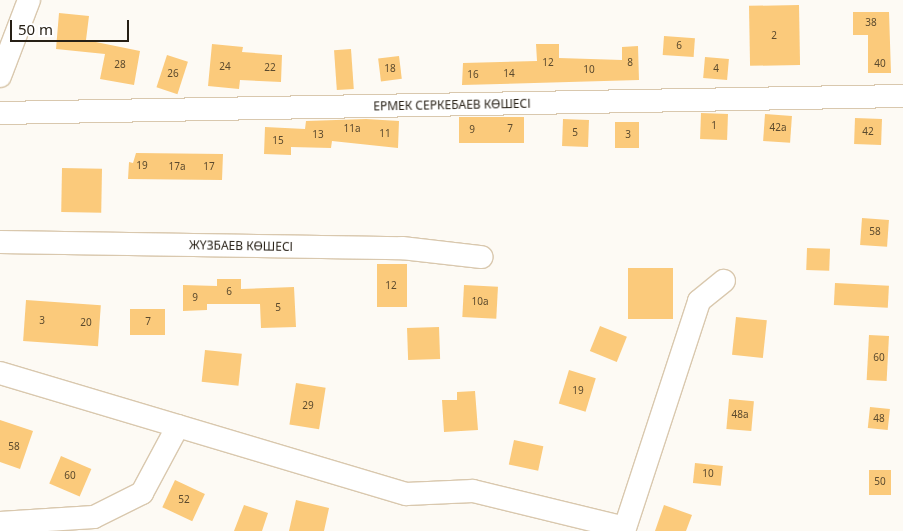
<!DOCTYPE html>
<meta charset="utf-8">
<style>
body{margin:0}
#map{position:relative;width:903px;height:531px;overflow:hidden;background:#fdfaf4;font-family:"Noto Sans",sans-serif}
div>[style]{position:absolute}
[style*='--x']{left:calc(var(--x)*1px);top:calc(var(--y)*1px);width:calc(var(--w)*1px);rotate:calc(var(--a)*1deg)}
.building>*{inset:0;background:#fbca7b;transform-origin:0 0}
.roads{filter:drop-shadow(1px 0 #d9c8ae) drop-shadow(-1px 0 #d9c8ae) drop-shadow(0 1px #d9c8ae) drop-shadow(0 -1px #d9c8ae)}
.minor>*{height:22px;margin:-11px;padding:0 11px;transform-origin:11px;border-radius:11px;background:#fff}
span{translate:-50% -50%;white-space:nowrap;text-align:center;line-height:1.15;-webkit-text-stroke:4px #fff;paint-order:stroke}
.number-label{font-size:10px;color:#5b4a2e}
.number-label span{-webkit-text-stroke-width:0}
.street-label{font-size:12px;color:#261f15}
.scale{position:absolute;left:10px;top:20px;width:119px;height:22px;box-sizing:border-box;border:2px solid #261f15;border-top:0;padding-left:6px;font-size:15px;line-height:18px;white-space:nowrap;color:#261f15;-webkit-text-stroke:4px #fff;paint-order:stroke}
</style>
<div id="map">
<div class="building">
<div style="left:799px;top:5px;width:60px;height:50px;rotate:89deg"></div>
<div style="clip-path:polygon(853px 12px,889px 12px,891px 73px,868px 73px,868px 35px,853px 35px)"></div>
<div style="clip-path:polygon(59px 13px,89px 16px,86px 40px,140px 51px,134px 85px,100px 79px,105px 54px,56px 49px)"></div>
<div style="left:664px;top:36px;width:31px;height:19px;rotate:4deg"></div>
<div style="clip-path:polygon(212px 44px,243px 47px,242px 52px,282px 55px,281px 82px,240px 80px,239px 89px,208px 86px)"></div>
<div style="clip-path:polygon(536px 44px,559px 44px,559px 58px,622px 60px,622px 47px,638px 46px,639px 80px,462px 85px,463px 63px,537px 61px)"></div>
<div style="left:351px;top:49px;width:40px;height:17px;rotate:86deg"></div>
<div style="left:167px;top:55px;width:22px;height:34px;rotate:18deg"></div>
<div style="left:399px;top:56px;width:23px;height:21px;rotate:83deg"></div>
<div style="left:705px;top:57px;width:24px;height:21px;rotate:5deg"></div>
<div style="left:701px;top:113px;width:27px;height:26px;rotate:2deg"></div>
<div style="left:765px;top:114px;width:27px;height:27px;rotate:4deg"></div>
<div style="left:459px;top:117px;width:65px;height:26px"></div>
<div style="left:855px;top:118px;width:27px;height:26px;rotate:2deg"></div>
<div style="clip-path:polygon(366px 119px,399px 121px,398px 148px,332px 141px,331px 148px,291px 147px,291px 155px,264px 154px,265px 127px,305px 129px,306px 121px)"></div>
<div style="left:563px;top:119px;width:26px;height:27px;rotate:2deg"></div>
<div style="left:615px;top:122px;width:24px;height:26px"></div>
<div style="clip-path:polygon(136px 153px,223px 154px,222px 180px,128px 179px,129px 162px,133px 163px)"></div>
<div style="left:62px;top:168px;width:40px;height:44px;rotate:1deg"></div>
<div style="left:862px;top:218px;width:27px;height:27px;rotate:4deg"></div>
<div style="left:807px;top:248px;width:23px;height:22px;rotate:2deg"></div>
<div style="left:377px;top:264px;width:30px;height:43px"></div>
<div style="left:628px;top:268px;width:45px;height:51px"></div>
<div style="clip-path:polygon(217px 279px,241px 279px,241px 289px,294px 287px,296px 327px,261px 328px,260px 304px,207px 304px,207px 310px,183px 311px,183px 285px,217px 286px)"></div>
<div style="left:835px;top:283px;width:54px;height:22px;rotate:3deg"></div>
<div style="left:464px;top:285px;width:34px;height:32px;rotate:3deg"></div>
<div style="left:26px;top:300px;width:75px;height:41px;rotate:4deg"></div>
<div style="left:130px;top:309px;width:35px;height:26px"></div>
<div style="left:736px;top:317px;width:31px;height:38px;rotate:6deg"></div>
<div style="left:600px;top:326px;width:29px;height:27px;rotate:22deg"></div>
<div style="left:439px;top:327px;width:32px;height:32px;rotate:88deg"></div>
<div style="left:869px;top:335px;width:20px;height:45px;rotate:3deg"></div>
<div style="left:205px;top:350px;width:37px;height:32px;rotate:6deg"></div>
<div style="left:569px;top:370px;width:28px;height:35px;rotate:17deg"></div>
<div style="left:296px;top:383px;width:30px;height:42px;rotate:9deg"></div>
<div style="clip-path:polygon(475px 391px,478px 430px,444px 432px,442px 400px,457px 400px,457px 392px)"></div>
<div style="left:729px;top:399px;width:25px;height:30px;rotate:5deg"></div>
<div style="left:870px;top:407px;width:20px;height:21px;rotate:6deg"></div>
<div style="clip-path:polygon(0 420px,33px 431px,20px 469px,0 462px)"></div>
<div style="left:514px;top:440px;width:30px;height:25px;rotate:12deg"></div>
<div style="left:61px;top:456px;width:33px;height:30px;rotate:23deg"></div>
<div style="left:695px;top:463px;width:28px;height:20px;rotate:6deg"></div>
<div style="left:869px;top:470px;width:22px;height:25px"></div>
<div style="left:175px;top:480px;width:33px;height:30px;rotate:25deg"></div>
<div style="clip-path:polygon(296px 500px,329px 508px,324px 531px,289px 531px)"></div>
<div style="clip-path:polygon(244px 505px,268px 513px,262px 531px,234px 531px)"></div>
<div style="clip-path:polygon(664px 505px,692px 515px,686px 531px,655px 531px)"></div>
</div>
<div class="roads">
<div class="minor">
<div style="--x:0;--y:76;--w:81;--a:-69.1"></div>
<div style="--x:0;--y:113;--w:903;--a:-1.08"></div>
<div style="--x:0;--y:242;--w:402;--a:0.9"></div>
<div style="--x:402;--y:248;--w:80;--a:6.5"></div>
<div style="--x:0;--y:373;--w:424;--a:16.6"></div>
<div style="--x:406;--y:494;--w:67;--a:-2.6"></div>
<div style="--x:473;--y:491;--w:156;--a:13.7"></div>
<div style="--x:0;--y:523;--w:94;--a:-3.7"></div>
<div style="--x:94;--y:517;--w:54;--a:-26.6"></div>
<div style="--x:142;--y:493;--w:76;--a:-61.8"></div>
<div style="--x:624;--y:531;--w:242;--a:-71.9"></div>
<div style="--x:699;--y:301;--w:32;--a:-39"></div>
</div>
</div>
<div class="number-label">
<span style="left:871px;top:23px">38</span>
<span style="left:774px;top:36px">2</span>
<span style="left:679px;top:46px">6</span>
<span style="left:548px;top:63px">12</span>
<span style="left:630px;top:63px">8</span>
<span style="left:880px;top:64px">40</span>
<span style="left:120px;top:65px">28</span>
<span style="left:225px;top:67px">24</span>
<span style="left:270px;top:68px">22</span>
<span style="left:390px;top:69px">18</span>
<span style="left:716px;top:69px">4</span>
<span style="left:589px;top:70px">10</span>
<span style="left:173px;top:74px">26</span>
<span style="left:509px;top:74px">14</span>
<span style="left:473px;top:75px">16</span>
<span style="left:714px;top:126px">1</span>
<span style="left:778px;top:128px">42а</span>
<span style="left:352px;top:129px">11а</span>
<span style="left:510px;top:129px">7</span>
<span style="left:472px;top:130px">9</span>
<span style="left:868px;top:132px">42</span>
<span style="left:575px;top:133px">5</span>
<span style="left:385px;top:134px">11</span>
<span style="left:318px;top:135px">13</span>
<span style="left:628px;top:135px">3</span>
<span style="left:278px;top:141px">15</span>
<span style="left:142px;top:166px">19</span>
<span style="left:177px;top:167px">17а</span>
<span style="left:209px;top:167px">17</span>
<span style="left:875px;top:232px">58</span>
<span style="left:391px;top:286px">12</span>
<span style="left:229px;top:292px">6</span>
<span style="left:195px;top:298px">9</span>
<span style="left:480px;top:302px">10а</span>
<span style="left:278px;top:308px">5</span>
<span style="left:42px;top:321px">3</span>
<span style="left:148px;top:322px">7</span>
<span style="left:86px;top:323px">20</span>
<span style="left:879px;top:358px">60</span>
<span style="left:578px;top:391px">19</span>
<span style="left:308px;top:406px">29</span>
<span style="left:740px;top:415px">48а</span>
<span style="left:879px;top:419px">48</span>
<span style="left:14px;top:447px">58</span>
<span style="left:708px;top:474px">10</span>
<span style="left:70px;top:476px">60</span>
<span style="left:880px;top:482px">50</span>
<span style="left:184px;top:500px">52</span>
</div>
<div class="street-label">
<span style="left:452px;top:105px;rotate:-1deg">ЕРМЕК СЕРКЕБАЕВ КӨШЕСІ</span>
<span style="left:241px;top:246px;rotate:1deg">ЖҮЗБАЕВ КӨШЕСІ</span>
</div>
<div class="scale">50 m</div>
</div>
